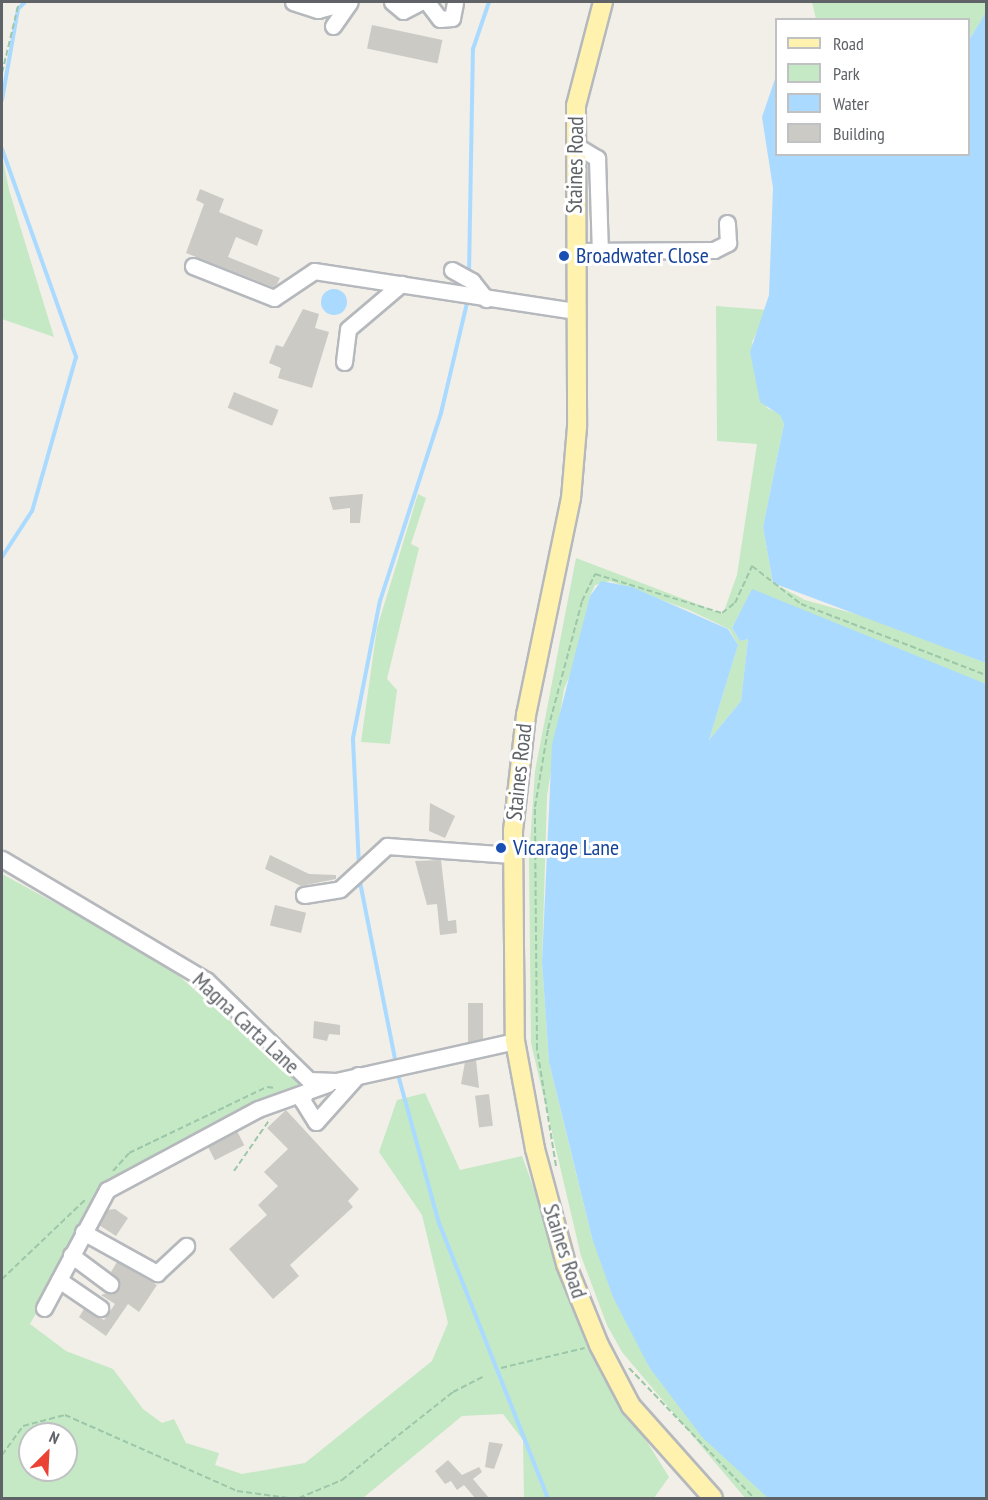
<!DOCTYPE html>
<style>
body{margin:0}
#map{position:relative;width:988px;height:1500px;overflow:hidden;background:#f1efe8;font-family:"PT Sans Narrow",sans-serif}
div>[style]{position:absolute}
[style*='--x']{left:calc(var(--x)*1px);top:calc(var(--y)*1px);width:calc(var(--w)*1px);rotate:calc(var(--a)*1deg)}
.green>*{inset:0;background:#c5e8c5}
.water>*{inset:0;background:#aadaff}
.round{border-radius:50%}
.stream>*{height:4px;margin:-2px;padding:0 2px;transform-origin:2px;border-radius:2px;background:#aadaff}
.building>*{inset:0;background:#cccac5;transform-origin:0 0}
.path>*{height:2px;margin-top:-1px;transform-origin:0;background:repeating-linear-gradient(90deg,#9cc7a9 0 6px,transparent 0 9px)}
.roads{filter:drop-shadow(2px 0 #b5b8bc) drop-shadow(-2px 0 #b5b8bc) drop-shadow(0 2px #b5b8bc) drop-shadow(0 -2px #b5b8bc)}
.minor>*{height:15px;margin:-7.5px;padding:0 7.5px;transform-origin:7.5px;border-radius:7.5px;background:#fff}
.major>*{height:18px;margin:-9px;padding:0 9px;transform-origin:9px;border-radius:9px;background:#fff2af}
.dots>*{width:16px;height:16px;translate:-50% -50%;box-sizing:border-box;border:3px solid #fff;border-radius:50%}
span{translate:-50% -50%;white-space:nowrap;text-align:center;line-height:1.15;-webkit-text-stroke:6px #fff;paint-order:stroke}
.street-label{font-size:22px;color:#5f6368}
.transit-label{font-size:22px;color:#164399}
.left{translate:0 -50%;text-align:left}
.frame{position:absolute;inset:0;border:3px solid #5f6368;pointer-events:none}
.legend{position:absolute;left:775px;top:18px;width:195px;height:138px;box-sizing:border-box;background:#fff;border:2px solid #bfc1c3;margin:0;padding:8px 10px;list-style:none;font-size:18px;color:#5f6368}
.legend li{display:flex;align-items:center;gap:12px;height:30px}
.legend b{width:30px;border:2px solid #bfc1c3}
.north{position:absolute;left:18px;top:1422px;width:60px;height:60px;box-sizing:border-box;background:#fff;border:2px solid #bfc1c3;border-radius:50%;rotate:24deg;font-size:16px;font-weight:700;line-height:24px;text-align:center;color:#5f6368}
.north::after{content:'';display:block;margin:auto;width:21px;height:27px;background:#ea4335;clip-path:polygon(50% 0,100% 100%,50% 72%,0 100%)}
</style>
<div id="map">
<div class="green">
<div style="clip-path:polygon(812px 2px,986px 2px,986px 12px,969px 40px,968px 20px,816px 19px)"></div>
<div style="clip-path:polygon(2px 155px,9px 190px,54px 337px,2px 319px)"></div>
<div style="clip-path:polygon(716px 306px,768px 310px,752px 342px,767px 408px,780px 414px,784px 424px,763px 527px,773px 583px,805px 600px,870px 618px,986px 663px,986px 684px,965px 678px,752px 590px,732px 628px,740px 641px,748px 639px,741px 701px,709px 740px,738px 645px,729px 629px,689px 610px,610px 581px,595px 585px,590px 596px,579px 655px,564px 689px,547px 796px,542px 962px,549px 1062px,573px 1161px,592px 1238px,649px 1367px,768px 1498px,745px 1498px,622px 1352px,607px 1325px,581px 1256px,531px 1043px,529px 859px,535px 771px,576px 558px,723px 614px,737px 575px,757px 444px,717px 441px)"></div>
<div style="clip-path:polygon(418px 494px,426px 498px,411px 544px,419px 548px,387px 679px,397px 690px,390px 744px,361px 742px,377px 628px)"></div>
<div style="clip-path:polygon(evenodd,2px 874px,162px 961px,305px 1087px,110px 1180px,30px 1324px,66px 1351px,113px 1369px,143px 1409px,162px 1423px,174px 1419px,186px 1443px,219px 1453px,215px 1465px,242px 1474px,305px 1463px,432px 1361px,448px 1323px,422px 1215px,379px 1152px,397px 1100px,425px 1093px,460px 1170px,522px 1156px,597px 1362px,669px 1477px,654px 1498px,524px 1498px,523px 1440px,503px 1414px,462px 1416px,363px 1498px,2px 1498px,2px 874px,30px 1434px,66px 1434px,66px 1470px,30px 1470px,30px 1434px)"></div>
</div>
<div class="water">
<div style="clip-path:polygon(986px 12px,986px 663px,773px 583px,763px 527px,784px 424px,780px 415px,760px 402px,750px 352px,769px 295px,773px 188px,762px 117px,775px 79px,776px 154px,968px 154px,969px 40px)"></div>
<div class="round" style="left:321px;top:289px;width:26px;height:26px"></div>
<div style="clip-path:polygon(601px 581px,632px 587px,728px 629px,738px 645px,709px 740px,741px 701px,748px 639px,740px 641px,732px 628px,752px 589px,986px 684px,986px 1498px,768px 1498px,702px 1437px,649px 1367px,613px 1297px,592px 1238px,549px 1062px,542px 962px,552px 744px,590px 596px)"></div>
</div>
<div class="stream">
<div style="--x:2;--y:100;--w:92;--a:-80"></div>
<div style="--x:18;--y:9;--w:10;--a:-45"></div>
<div style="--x:2;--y:149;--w:221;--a:70.4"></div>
<div style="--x:76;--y:357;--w:160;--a:105.9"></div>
<div style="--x:32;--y:511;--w:55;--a:123.1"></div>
<div style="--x:469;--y:274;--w:225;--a:-89"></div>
<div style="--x:473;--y:49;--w:50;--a:-71.2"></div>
<div style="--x:359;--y:867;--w:129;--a:-92.7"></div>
<div style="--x:353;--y:738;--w:140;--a:-78.9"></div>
<div style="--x:380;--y:601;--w:198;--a:-72"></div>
<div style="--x:441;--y:413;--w:117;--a:-76.7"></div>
<div style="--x:359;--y:877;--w:191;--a:78.8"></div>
<div style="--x:397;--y:1071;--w:158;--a:74.6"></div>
<div style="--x:439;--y:1223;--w:296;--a:68.4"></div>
</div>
<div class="building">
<div style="left:372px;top:25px;width:72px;height:24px;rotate:12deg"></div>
<div style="clip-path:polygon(200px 189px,224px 199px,219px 212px,263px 230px,257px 246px,236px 237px,228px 257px,280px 278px,277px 284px,273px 287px,186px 253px,204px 204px,196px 200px)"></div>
<div style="clip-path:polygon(303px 309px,319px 314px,315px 328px,329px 332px,312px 388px,278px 378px,281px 368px,269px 363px,276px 345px,283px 347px)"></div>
<div style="left:234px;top:392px;width:48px;height:17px;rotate:22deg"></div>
<div style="clip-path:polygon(363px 494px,360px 523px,350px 523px,350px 508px,333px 510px,329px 497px)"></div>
<div style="clip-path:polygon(430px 803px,455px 816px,445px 838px,429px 831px)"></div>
<div style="clip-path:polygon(270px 855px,309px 874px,336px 875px,336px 879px,301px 886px,265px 869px)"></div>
<div style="clip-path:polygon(441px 860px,448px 921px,456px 920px,457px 933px,440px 935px,437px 904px,427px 905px,415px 861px)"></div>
<div style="left:275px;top:905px;width:32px;height:21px;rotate:14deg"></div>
<div style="left:468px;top:1003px;width:15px;height:39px"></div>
<div style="clip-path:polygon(314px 1021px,340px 1025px,340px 1035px,329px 1034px,327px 1041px,313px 1038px)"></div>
<div style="clip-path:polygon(476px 1060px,479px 1088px,461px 1084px,465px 1062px)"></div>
<div style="left:489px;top:1094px;width:32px;height:14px;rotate:83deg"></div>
<div style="clip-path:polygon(286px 1110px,359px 1189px,348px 1201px,353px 1207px,290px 1265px,299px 1276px,273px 1299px,229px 1249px,267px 1215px,258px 1205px,278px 1186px,264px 1172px,288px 1149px,267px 1128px)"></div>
<div style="left:237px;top:1131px;width:16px;height:33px;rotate:63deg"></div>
<div style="clip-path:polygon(115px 1209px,128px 1218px,116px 1236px,99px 1225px,107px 1210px)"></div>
<div style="clip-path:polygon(117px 1262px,157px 1285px,139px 1312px,128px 1304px,106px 1336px,79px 1317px,84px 1309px,104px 1320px,115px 1304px,101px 1295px,118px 1289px,119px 1281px,111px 1272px)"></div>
<div style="clip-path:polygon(489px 1442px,503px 1444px,494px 1469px,485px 1467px)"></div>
<div style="clip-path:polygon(448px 1460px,462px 1475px,479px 1467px,482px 1472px,473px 1479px,489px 1498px,475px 1498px,464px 1485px,457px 1490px,451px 1481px,445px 1484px,435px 1471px)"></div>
</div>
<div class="path">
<div style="--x:2;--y:73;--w:73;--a:-76.5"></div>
<div style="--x:556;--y:1166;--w:119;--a:-99.2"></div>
<div style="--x:537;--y:1049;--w:242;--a:-90.5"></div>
<div style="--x:535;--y:807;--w:79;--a:-80.5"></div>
<div style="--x:548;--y:729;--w:132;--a:-75.1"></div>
<div style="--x:582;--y:601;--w:30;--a:-64"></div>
<div style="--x:595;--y:574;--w:133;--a:17.1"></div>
<div style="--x:722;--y:613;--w:16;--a:-38"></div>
<div style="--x:735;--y:603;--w:41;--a:-65.3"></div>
<div style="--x:752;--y:566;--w:62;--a:37.8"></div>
<div style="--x:801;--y:604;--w:198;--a:21"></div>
<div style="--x:113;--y:1171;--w:24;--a:-48"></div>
<div style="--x:129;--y:1153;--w:153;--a:-25.6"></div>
<div style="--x:267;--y:1087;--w:9;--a:6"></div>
<div style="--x:234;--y:1171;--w:63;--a:-55.3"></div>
<div style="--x:2;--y:1279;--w:116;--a:-43.6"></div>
<div style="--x:501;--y:1368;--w:86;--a:-13.4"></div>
<div style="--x:629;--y:1368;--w:180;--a:46.1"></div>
<div style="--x:2;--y:1455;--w:36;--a:-54"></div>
<div style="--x:23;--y:1426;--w:43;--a:-14.7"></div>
<div style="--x:65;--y:1415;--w:188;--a:23.8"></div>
<div style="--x:237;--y:1491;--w:52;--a:7.7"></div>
<div style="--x:299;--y:1498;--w:47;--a:-22.7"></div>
<div style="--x:342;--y:1480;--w:142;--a:-38.4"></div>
<div style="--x:453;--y:1392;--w:36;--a:-27"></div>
</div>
<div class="roads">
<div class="minor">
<div style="--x:293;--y:2;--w:26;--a:18"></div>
<div style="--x:318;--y:10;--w:30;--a:-15"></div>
<div style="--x:392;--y:2;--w:14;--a:39"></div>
<div style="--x:403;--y:11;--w:20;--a:-27"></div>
<div style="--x:427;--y:2;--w:21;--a:53"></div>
<div style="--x:440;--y:19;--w:12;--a:-5"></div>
<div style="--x:452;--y:18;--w:16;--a:-79"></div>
<div style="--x:333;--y:26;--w:29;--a:-55"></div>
<div style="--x:575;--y:145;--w:26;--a:31"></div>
<div style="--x:597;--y:158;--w:93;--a:88.2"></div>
<div style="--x:575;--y:251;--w:139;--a:-0.4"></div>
<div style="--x:714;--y:250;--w:16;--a:-27"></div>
<div style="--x:728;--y:243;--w:20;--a:-93"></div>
<div style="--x:193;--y:266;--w:87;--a:21.6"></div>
<div style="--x:274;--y:298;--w:48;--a:-34"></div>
<div style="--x:314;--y:271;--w:265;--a:8.7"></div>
<div style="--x:452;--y:270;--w:23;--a:29"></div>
<div style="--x:472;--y:281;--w:23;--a:52"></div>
<div style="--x:344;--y:362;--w:33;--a:-83"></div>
<div style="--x:348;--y:329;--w:70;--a:-40.3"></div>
<div style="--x:2;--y:859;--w:237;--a:30.7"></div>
<div style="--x:206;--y:980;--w:144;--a:44.2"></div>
<div style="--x:309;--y:1080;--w:27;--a:2"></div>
<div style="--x:336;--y:1081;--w:183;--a:-12.6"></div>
<div style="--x:304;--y:895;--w:36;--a:-9"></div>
<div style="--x:340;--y:889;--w:64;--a:-42.5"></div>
<div style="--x:387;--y:846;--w:125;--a:4.1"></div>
<div style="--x:306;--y:1092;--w:9;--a:117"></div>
<div style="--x:302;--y:1100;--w:26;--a:58"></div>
<div style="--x:316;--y:1122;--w:63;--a:-48.2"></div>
<div style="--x:83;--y:1232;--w:85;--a:29"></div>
<div style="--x:157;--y:1273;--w:40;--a:-43"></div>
<div style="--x:71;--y:1255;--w:49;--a:36.6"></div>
<div style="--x:59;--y:1280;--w:50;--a:34.3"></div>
<div style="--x:44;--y:1308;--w:134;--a:-61.9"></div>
<div style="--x:107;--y:1190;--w:171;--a:-28.2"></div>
<div style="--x:258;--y:1109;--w:74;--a:-19.7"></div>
</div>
<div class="major">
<div style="--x:603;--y:2;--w:107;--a:104.6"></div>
<div style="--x:576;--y:106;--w:321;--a:89.8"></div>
<div style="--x:577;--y:427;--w:71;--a:94.8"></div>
<div style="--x:571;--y:498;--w:222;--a:101.7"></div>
<div style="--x:526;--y:715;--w:117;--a:96.4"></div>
<div style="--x:513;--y:831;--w:210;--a:89.5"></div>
<div style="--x:515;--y:1041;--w:110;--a:79.5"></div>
<div style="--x:535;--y:1149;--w:119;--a:74.9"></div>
<div style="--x:566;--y:1264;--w:87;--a:67.8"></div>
<div style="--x:599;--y:1345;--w:69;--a:62.3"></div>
<div style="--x:631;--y:1406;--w:123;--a:48.3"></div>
</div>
</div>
<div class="dots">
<div style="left:564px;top:256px;background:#1a4fb4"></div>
<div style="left:501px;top:848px;background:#1a4fb4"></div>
</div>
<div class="street-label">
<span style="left:575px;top:165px;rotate:-89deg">Staines Road</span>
<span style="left:519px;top:772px;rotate:-84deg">Staines Road</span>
<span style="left:246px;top:1023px;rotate:43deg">Magna Carta Lane</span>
<span style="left:565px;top:1251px;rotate:72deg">Staines Road</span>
</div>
<div class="transit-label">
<span class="left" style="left:576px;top:256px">Broadwater Close</span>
<span class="left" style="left:513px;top:848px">Vicarage Lane</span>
</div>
<div class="frame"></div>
<ul class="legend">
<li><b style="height:8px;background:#fff2af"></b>Road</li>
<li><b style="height:16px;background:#c5e8c5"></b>Park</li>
<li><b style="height:16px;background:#aadaff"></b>Water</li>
<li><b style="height:16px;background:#cccac5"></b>Building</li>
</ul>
<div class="north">N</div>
</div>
